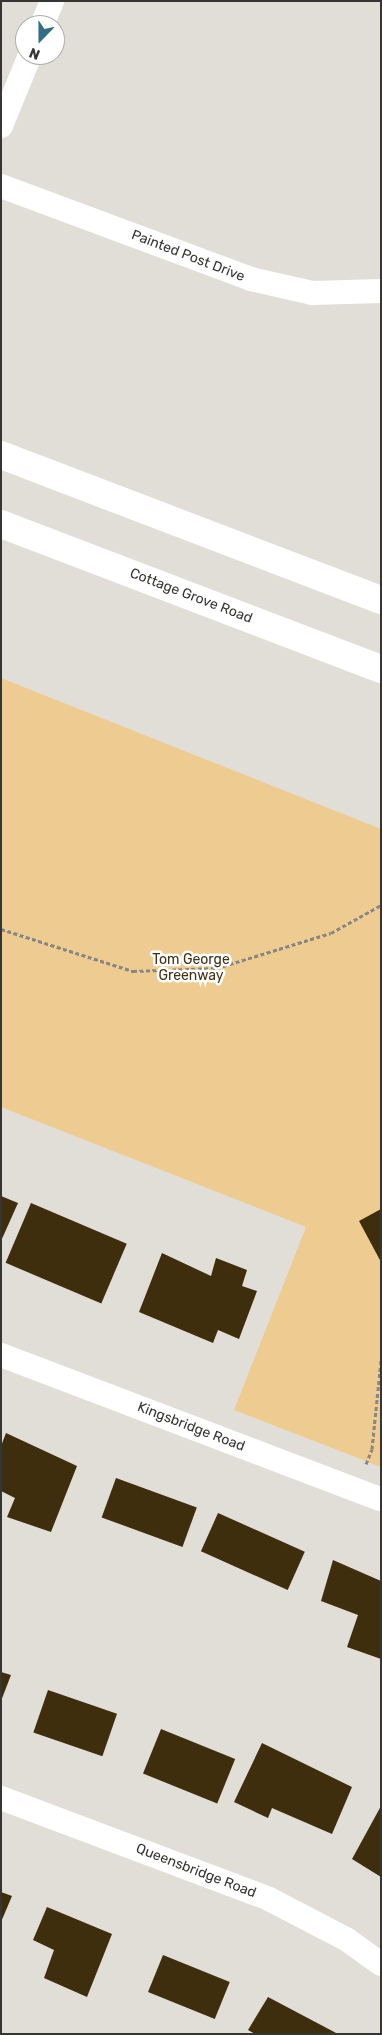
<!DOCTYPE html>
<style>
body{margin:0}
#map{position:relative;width:382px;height:2035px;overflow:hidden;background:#e1ded8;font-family:Rubik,sans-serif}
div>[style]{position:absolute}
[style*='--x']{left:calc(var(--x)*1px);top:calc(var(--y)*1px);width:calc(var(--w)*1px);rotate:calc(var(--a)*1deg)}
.green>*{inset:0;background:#eecc91}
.building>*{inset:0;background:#3f2e0e;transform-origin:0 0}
.path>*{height:3px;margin-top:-1.5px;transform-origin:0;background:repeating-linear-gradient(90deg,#888682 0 4px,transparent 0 6.5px)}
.minor>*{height:24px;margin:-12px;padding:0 12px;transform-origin:12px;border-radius:12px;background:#fff}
.secondary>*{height:28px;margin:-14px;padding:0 14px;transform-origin:14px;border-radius:14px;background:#fff}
span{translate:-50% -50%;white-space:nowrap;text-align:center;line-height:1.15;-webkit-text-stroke:5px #fff;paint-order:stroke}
.street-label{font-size:14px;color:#363533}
.park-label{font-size:14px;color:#403115}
.frame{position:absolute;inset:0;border:2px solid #363533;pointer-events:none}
.north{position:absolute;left:15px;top:15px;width:50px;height:50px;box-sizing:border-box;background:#fff;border:1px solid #afaead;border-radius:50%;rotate:202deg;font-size:14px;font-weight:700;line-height:20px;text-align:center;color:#363533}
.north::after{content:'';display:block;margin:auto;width:18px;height:22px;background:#346b86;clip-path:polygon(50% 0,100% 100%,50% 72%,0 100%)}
</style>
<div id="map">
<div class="green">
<div style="clip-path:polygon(1px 678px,381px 829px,381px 1467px,234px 1410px,306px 1227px,1px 1107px)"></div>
</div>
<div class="building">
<div style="clip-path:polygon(1px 1196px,18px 1203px,1px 1241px)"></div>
<div style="left:31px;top:1203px;width:104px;height:65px;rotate:23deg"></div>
<div style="clip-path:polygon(381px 1209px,381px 1262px,359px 1221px)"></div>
<div style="clip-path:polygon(162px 1253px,211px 1276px,216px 1258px,247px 1270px,242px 1286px,257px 1291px,239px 1339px,218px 1330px,213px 1343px,139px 1312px)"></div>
<div style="clip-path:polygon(6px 1433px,77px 1466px,51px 1532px,7px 1517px,15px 1498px,1px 1491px,1px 1446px)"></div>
<div style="left:116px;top:1478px;width:86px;height:42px;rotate:20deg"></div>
<div style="left:218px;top:1513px;width:95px;height:42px;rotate:24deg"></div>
<div style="clip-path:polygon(333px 1560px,381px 1581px,381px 1659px,347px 1647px,358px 1615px,321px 1601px)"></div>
<div style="clip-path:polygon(1px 1672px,11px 1675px,1px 1701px)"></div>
<div style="left:48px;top:1690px;width:73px;height:45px;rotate:19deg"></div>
<div style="left:161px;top:1729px;width:80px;height:48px;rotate:22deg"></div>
<div style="clip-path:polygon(262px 1743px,352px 1787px,332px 1834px,272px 1808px,268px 1818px,234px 1802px)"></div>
<div style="clip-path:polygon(381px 1806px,381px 1877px,352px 1859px)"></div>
<div style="clip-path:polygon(1px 1892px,12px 1896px,1px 1922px)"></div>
<div style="clip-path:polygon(47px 1907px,112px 1934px,87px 1997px,44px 1978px,54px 1950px,33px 1940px)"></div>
<div style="left:163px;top:1955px;width:72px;height:40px;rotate:22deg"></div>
<div style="clip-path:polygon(268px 1997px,338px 2034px,255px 2034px,248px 2030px)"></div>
</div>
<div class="path">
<div style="--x:1;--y:929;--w:139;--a:17.7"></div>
<div style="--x:133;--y:971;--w:84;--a:-2"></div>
<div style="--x:217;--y:968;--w:119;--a:-17.1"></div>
<div style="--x:331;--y:933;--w:57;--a:-29.2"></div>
<div style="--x:366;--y:1464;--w:16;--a:-68"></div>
<div style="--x:372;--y:1449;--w:89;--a:-84.2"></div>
</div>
<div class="minor">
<div style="--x:42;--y:25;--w:26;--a:-67"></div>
<div style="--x:1;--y:126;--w:77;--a:-67.8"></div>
<div style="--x:1;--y:186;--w:267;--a:20.4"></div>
<div style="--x:251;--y:279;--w:63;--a:12.9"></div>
<div style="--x:312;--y:293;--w:69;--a:-1.7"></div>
<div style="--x:1;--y:1355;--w:406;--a:20.8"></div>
<div style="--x:1;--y:1798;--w:286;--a:20.6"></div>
<div style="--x:269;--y:1899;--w:87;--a:27.5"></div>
<div style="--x:346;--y:1939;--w:43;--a:35.5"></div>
</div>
<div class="secondary">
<div style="--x:1;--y:455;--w:407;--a:20.9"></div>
<div style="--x:1;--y:524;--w:407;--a:20.9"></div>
</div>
<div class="street-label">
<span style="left:188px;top:256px;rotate:21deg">Painted Post Drive</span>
<span style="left:191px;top:596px;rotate:21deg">Cottage Grove Road</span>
<span style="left:191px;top:1427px;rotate:21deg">Kingsbridge Road</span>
<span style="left:196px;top:1871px;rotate:21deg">Queensbridge Road</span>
</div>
<div class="park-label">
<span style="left:191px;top:968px">Tom George<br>Greenway</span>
</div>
<div class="frame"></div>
<div class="north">N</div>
</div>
